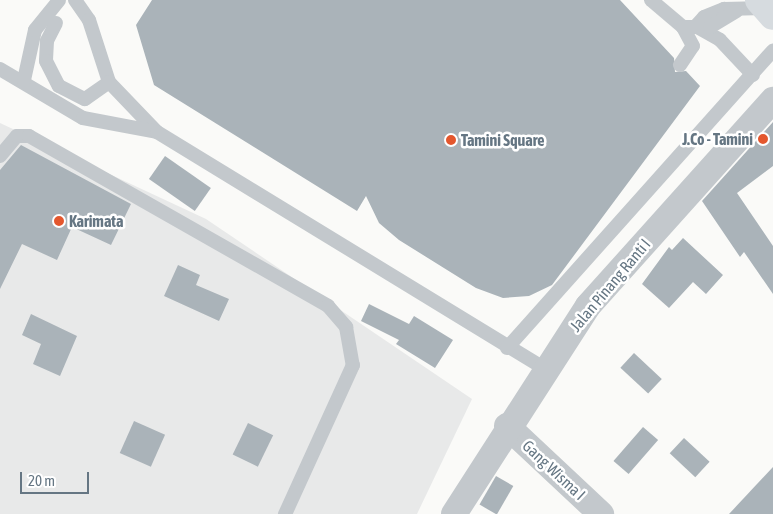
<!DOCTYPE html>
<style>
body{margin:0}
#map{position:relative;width:773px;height:514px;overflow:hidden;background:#fafaf8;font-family:"Asap Condensed",sans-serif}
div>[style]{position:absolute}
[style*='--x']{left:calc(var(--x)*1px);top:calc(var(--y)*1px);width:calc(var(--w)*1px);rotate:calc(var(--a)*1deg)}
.built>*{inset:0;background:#e8e9e9}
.building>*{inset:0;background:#aab3b9;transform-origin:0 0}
.service>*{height:14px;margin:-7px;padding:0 7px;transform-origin:7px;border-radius:7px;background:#c3c8cc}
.minor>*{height:26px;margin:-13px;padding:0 13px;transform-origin:13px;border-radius:13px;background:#c3c8cc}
.primary>*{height:28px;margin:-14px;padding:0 14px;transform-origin:14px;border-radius:14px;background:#d6dbdf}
.dots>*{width:14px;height:14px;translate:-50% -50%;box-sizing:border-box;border:2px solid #fff;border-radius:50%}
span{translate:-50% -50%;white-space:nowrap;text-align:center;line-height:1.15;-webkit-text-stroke:5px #fff;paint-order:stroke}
.poi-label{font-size:16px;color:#657683;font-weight:700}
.right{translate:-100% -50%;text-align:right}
.left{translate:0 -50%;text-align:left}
.street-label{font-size:16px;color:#657683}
.scale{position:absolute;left:20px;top:472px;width:69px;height:22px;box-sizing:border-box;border:2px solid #657683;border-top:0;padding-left:6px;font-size:15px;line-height:18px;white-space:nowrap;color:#657683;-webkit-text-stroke:4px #fff;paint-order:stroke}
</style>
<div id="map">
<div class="built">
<div style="clip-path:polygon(0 123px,206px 219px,472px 399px,417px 514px,0 514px)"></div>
</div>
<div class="building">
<div style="clip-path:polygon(152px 0,620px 0,674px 58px,675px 72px,686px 71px,700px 86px,552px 285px,529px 296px,503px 298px,476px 288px,399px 240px,379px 223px,366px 196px,357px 211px,154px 85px,136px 25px)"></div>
<div style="clip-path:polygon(773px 122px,773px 166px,737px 193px,773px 246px,773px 294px,744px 252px,740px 257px,702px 201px)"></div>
<div style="clip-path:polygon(21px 145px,131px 204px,111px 245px,72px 227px,57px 260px,22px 244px,0 289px,0 170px)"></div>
<div style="left:165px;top:156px;width:56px;height:28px;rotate:35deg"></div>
<div style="clip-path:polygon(683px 238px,723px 275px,706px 294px,693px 282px,669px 308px,642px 284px,669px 247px,672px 250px)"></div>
<div style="clip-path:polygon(178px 265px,200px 275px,196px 285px,229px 299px,219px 321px,164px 296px)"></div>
<div style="clip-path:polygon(369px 304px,409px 324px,414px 316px,453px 340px,435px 368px,396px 344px,399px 340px,361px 321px)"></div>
<div style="clip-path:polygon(31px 314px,77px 336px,60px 376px,33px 364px,41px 344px,22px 335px)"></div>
<div style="left:634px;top:353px;width:38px;height:20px;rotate:43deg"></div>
<div style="left:134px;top:421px;width:34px;height:35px;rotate:24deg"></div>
<div style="left:248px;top:423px;width:28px;height:35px;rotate:26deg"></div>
<div style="left:643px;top:427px;width:20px;height:45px;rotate:41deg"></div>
<div style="left:684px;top:438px;width:35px;height:21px;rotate:43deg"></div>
<div style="clip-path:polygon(773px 467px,773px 514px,729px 514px)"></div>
<div style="left:496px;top:476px;width:20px;height:33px;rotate:30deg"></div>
</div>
<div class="service">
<div style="--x:75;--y:0;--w:24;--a:55"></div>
<div style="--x:89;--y:20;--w:65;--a:72.1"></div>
<div style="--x:109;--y:82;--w:69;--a:46.2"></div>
<div style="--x:651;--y:0;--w:42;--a:40.2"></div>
<div style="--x:56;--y:23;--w:20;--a:117"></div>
<div style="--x:47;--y:41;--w:20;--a:93"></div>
<div style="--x:46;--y:61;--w:28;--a:63"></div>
<div style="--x:59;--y:86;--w:29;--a:27"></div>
<div style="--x:85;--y:99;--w:29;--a:-35"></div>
<div style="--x:696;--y:26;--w:12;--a:-48"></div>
<div style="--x:704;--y:17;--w:22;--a:-22"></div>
<div style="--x:724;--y:9;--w:42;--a:-1.4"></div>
<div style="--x:697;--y:27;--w:26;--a:29"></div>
<div style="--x:720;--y:40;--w:48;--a:46.7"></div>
<div style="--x:680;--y:65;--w:23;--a:-56"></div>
<div style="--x:693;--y:46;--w:21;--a:-118"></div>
<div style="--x:683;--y:27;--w:27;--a:0"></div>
<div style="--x:710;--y:27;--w:31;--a:-31"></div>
<div style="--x:0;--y:69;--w:96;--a:30.6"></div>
<div style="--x:83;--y:118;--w:75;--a:10.7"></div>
<div style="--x:157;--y:132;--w:455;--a:31.4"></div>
<div style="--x:24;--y:80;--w:51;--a:-77.6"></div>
<div style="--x:35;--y:30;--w:38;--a:-51"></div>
<div style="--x:0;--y:156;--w:26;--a:-50"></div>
<div style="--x:17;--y:136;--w:12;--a:0"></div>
<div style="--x:29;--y:136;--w:344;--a:29.6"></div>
<div style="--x:328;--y:306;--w:28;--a:49"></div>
<div style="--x:346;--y:327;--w:39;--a:80"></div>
<div style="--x:353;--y:365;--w:164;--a:114.5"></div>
<div style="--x:507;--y:348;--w:399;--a:-48.2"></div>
</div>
<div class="minor">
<div style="--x:507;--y:426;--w:129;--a:43.1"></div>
<div style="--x:454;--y:514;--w:247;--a:-57.2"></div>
<div style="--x:588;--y:306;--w:277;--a:-48.1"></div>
</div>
<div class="primary">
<div style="--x:759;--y:0;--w:21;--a:49"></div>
</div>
<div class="dots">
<div style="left:763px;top:139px;background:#e4572e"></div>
<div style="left:451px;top:140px;background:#e4572e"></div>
<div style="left:59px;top:221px;background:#e4572e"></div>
</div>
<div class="poi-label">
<span class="right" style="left:753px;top:139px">J.Co - Tamini</span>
<span class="left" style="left:461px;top:140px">Tamini Square</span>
<span class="left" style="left:69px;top:221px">Karimata</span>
</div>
<div class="street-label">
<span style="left:610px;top:285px;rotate:-50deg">Jalan Pinang Ranti I</span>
<span style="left:554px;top:470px;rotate:43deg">Gang Wisma I</span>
</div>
<div class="scale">20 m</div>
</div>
